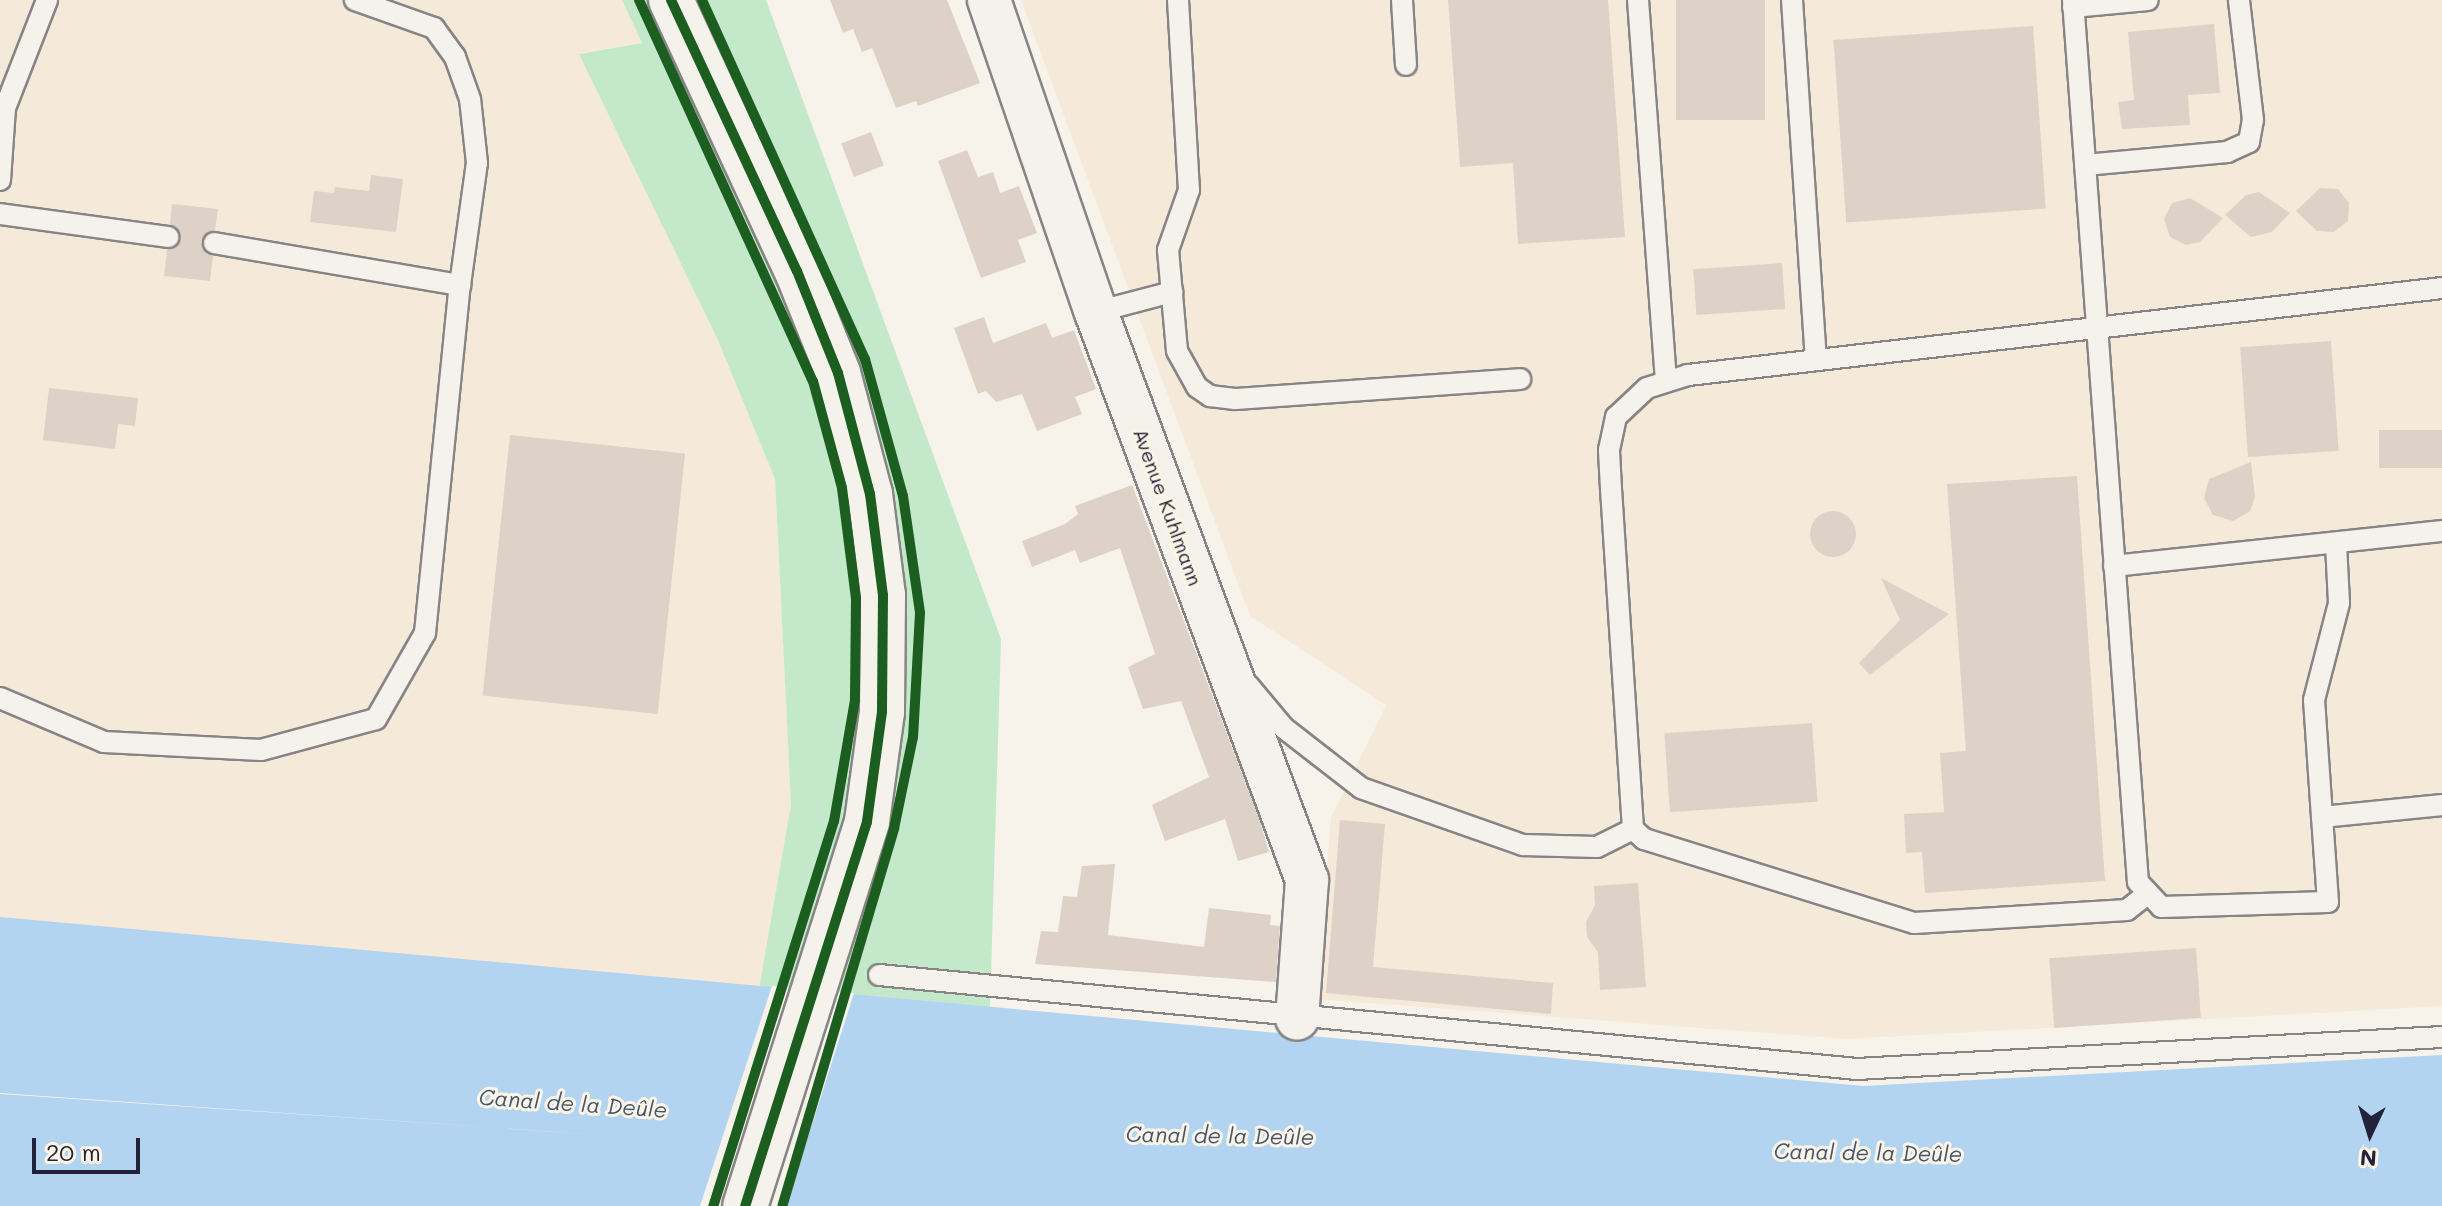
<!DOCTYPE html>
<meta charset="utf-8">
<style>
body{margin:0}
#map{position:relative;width:2442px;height:1206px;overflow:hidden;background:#f7f3ea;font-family:Mali,sans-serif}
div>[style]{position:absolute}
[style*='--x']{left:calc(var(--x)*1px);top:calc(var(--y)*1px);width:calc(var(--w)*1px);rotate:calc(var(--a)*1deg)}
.built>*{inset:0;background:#f5e9da}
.green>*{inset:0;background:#c4e9ca}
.water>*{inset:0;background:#b2d4f0}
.pier>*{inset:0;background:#f7f3ea}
.building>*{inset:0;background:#ded2c8;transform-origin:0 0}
.round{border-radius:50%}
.roads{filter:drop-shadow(2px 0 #868485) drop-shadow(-2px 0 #868485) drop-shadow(0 2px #868485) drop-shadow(0 -2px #868485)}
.lane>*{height:20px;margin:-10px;padding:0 10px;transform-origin:10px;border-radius:10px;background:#f5f2ec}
.street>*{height:42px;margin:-21px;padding:0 21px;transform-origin:21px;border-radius:21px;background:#f5f2ec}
.secondary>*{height:44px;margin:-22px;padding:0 22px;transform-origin:22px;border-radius:22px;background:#f5f2ec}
.cycleway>*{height:10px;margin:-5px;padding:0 5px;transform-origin:5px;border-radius:5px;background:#1b5e20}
span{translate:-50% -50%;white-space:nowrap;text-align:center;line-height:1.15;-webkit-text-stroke:6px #fcf5e5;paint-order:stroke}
.street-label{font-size:20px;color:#22223b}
.water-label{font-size:22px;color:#445472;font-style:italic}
.north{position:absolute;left:2330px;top:1094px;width:80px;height:80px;-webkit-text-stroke:6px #fcf5e5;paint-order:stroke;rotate:184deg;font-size:22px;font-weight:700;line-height:32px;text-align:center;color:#22223b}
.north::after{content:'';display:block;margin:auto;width:28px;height:36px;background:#22223b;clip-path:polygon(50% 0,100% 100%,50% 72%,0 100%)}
.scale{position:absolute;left:32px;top:1138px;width:108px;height:36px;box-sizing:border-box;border:4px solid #22223b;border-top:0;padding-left:10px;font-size:24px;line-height:28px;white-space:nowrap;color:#22223b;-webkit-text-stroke:6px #fcf5e5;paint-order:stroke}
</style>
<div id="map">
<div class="built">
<div style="clip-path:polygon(0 0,622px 0,642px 43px,580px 53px,717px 338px,775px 479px,791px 804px,759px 989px,0 917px)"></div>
<div style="clip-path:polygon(1021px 0,2442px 0,2442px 1006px,1847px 1039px,1316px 999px,1331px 818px,1386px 705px,1250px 616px)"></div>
</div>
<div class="green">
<div style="clip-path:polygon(622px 0,766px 0,1001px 639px,990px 1009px,759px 989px,791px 804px,775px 479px,717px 338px,579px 54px,642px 43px)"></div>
</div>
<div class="water">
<div style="clip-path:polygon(0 917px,1863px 1086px,2442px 1055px,2442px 1206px,0 1206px,0 1094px,600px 1135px,0 1093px)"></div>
</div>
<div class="pier">
<div style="clip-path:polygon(772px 986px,854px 993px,786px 1206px,700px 1206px)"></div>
</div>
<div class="building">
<div style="clip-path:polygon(830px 0,947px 0,980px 83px,918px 106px,916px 101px,896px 108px,872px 48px,862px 52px,853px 29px,843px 33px)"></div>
<div style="clip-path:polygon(1448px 0,1608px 0,1625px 237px,1518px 244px,1513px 163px,1460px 167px)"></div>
<div style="left:1676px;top:0;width:89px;height:120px"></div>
<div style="clip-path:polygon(2214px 24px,2220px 93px,2188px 95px,2190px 125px,2122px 129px,2118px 102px,2134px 100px,2128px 32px)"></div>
<div style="left:2033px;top:26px;width:183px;height:200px;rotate:86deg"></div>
<div style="left:871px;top:132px;width:36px;height:32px;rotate:69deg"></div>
<div style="clip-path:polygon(967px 150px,978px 177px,993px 172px,1000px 193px,1019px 186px,1037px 233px,1018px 240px,1026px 262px,981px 278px,938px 161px)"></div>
<div style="clip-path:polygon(371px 175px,403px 179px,396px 232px,310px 222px,314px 191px,334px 193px,335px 187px,369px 191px)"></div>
<div style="clip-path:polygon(2320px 188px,2338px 189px,2349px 203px,2348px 221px,2334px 232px,2317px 231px,2296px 211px)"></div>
<div style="clip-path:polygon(2259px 192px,2290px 213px,2272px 232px,2251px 237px,2225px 215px,2246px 195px)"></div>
<div style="clip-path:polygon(2190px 198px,2223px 218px,2200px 242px,2186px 245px,2170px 237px,2164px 219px,2172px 203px)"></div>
<div style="clip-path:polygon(172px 204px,218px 209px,215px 230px,201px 242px,213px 256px,210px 281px,164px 276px,167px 250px,181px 238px,170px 224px)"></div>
<div style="left:1782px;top:263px;width:46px;height:89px;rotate:86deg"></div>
<div style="clip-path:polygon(984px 317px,993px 343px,1046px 323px,1052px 338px,1074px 330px,1096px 389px,1075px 397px,1082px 414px,1037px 431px,1022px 394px,996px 402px,986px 391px,978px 394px,954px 328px)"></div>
<div style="left:2331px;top:341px;width:110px;height:91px;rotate:86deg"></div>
<div style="clip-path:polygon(49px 388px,138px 398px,135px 426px,118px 424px,115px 449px,43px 440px)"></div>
<div style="left:2442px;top:430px;width:38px;height:63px;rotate:90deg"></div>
<div style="left:510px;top:435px;width:176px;height:262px;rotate:6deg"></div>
<div style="clip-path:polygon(2251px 462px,2255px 497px,2250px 511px,2233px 521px,2213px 515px,2204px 498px,2209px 479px)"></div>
<div style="clip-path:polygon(2077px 476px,2105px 881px,1925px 893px,1922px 852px,1906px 853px,1904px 814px,1944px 812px,1940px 753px,1966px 751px,1947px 484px)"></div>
<div style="clip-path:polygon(1132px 485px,1259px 818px,1269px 852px,1238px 861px,1225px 819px,1165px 841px,1152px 805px,1209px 777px,1181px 701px,1143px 709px,1128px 667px,1155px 654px,1120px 548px,1080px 563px,1075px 550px,1032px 567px,1022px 541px,1065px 524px,1078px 514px,1075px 506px)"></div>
<div class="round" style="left:1810px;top:511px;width:46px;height:46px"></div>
<div style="clip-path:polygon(1881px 578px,1949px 614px,1870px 675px,1859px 663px,1900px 620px)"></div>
<div style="left:1812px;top:723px;width:79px;height:148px;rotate:86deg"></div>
<div style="clip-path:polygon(1340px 820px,1385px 824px,1373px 967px,1553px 983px,1551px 1014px,1326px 993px)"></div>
<div style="clip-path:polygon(1115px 864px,1108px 935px,1204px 947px,1209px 908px,1271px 915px,1270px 925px,1280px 926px,1276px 982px,1035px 964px,1041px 931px,1058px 932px,1063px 896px,1077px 897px,1082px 866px)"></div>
<div style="clip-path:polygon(1638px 883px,1646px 987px,1600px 990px,1598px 952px,1587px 937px,1586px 922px,1595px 905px,1594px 886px)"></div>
<div style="left:2196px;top:948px;width:70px;height:147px;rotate:86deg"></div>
</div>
<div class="roads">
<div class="lane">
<div style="--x:1178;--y:0;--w:190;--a:86.7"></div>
<div style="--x:1189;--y:190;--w:64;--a:109.3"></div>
<div style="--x:1168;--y:250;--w:101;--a:84.9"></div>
<div style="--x:1177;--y:351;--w:41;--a:60.9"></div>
<div style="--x:1197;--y:387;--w:16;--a:35"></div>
<div style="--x:1210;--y:396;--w:25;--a:7"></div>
<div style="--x:1235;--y:399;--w:286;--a:-4"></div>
<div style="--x:1402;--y:0;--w:65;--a:86.5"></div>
<div style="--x:1638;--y:0;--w:382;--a:85.8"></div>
<div style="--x:1792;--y:0;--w:361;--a:86.2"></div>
<div style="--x:2073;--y:0;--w:884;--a:85.79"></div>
<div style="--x:2138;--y:882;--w:34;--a:47"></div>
<div style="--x:2161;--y:907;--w:167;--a:-1.7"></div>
<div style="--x:2328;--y:902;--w:85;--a:-94"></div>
<div style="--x:2322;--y:817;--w:121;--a:-5.7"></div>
<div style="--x:2073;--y:7;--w:75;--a:-5.3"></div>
<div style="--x:2085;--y:165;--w:143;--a:-5.2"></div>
<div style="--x:2227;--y:152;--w:24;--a:-24"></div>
<div style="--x:2249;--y:142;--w:22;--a:-80"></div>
<div style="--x:2253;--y:120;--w:121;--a:-96.7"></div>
<div style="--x:0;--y:180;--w:72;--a:-86"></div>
<div style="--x:5;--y:108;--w:116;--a:-68.7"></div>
<div style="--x:0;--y:214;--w:170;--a:7.8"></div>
<div style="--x:214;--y:243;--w:250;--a:9.7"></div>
<div style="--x:460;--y:285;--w:123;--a:-82.1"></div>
<div style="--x:477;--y:163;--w:64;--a:-96.2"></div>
<div style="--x:470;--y:99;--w:45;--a:-109.7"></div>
<div style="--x:455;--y:57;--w:36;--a:-126"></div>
<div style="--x:434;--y:28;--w:84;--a:-160.5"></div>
<div style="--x:1096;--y:312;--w:79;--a:-14.7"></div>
<div style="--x:2114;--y:566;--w:330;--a:-6.1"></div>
<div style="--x:1248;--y:685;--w:56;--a:50.1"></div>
<div style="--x:1284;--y:728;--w:98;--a:37.9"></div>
<div style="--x:1361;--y:788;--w:172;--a:19.4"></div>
<div style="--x:1523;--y:845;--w:74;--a:1.5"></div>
<div style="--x:1597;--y:847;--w:40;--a:-26.6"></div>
<div style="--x:0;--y:698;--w:113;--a:22.9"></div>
<div style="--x:104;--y:742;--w:157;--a:2.9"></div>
<div style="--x:261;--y:750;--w:119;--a:-15.1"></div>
<div style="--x:376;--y:719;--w:99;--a:-60.3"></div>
<div style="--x:425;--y:633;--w:350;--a:-84.3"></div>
<div style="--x:2322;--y:817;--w:117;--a:-93.9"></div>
<div style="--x:2314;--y:700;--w:100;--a:-75.5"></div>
<div style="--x:2339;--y:603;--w:59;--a:-92.9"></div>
<div style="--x:2146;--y:895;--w:24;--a:142"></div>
<div style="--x:2127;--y:910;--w:213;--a:176.5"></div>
<div style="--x:1914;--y:923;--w:283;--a:-162.7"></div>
<div style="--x:1644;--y:839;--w:15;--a:-138"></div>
<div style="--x:1633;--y:829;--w:341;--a:-93.7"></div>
<div style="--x:1611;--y:489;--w:39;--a:-93"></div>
<div style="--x:1609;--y:450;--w:34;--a:-78"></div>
<div style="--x:1616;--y:417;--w:42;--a:-43.1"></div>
<div style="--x:1647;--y:388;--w:43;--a:-17.6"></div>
<div style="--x:1688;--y:375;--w:759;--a:-6.58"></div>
<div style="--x:879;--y:975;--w:983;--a:5.49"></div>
<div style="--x:1857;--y:1069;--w:586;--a:-3.13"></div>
</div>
<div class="street">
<div style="--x:989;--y:0;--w:330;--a:71.1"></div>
<div style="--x:1096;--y:312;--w:606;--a:69.62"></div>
<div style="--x:1307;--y:880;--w:139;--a:94.1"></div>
</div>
<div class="secondary">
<div style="--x:671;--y:0;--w:299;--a:65.1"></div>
<div style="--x:797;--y:271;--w:110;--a:68.1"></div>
<div style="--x:838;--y:373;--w:125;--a:75.2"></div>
<div style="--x:870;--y:494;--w:102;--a:82.7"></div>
<div style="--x:883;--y:595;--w:117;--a:90.5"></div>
<div style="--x:882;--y:712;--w:111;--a:97.8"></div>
<div style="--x:867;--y:822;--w:403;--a:107.6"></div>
</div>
</div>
<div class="cycleway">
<div style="--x:639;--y:0;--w:419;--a:65.5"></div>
<div style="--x:813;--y:381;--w:111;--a:74.8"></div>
<div style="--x:842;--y:488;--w:112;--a:82.8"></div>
<div style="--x:856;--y:599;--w:101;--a:90.6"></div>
<div style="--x:855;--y:700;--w:123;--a:99.8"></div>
<div style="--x:834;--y:821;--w:404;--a:107.4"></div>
<div style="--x:671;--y:0;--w:299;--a:65.1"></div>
<div style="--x:797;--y:271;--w:110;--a:68.1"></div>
<div style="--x:838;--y:373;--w:125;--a:75.2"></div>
<div style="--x:870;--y:494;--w:102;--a:82.7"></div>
<div style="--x:883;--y:595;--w:117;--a:90.5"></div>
<div style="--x:882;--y:712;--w:111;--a:97.8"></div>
<div style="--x:867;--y:822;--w:403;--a:107.6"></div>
<div style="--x:702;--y:0;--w:394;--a:65.6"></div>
<div style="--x:865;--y:359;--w:142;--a:74.5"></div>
<div style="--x:903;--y:496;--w:118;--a:81.7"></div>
<div style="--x:920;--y:613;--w:124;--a:93.2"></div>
<div style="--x:913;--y:737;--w:94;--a:101.7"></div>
<div style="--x:894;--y:829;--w:393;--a:106.5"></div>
</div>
<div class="street-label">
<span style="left:1168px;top:507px;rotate:70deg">Avenue Kuhlmann</span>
</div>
<div class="water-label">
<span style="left:573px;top:1103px;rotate:4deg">Canal de la Deûle</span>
<span style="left:1220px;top:1135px;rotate:1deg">Canal de la Deûle</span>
<span style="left:1868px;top:1152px;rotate:1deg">Canal de la Deûle</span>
</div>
<div class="north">N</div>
<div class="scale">20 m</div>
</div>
